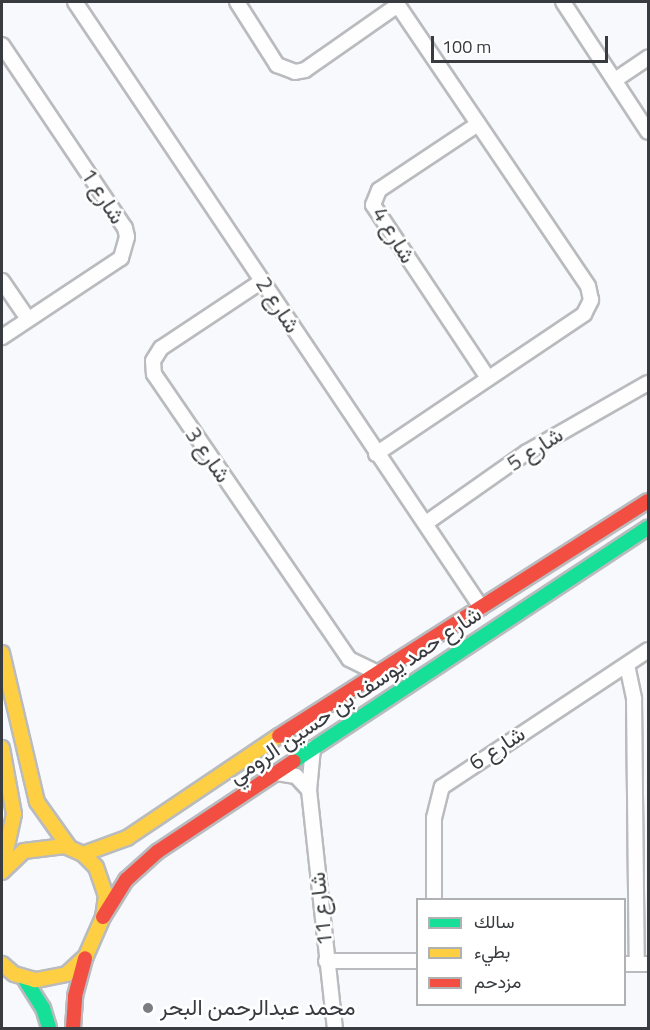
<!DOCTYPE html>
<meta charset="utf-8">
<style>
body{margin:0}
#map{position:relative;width:650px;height:1030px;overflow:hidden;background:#f7f9fc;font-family:"Titillium Web",Vazirmatn,sans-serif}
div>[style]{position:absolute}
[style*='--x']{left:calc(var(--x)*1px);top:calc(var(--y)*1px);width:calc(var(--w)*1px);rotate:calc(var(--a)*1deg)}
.roads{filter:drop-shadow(2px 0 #babbbe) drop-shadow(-2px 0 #babbbe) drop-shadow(0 2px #babbbe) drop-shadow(0 -2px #babbbe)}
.street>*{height:14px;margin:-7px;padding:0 7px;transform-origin:7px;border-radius:7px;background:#fefeff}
.fast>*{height:14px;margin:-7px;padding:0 7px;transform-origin:7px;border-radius:7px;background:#16e098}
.slow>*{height:14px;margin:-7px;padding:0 7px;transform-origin:7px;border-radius:7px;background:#ffcf43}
.jam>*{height:14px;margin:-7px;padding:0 7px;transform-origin:7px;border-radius:7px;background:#f24e42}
.dots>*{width:16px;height:16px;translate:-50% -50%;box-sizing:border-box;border:3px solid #fff;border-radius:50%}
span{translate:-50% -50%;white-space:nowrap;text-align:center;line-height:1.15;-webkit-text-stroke:5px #fff;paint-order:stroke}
.street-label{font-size:22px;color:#383b3f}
.poi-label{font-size:22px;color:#383b3f}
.left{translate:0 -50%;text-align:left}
.frame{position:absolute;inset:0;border:3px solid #383b3f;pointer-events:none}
.legend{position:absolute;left:416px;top:898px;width:210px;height:108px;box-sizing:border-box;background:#fff;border:2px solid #afb1b2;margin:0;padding:8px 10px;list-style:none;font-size:18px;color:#383b3f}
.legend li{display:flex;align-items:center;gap:12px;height:30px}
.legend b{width:30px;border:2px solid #afb1b2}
.scale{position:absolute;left:431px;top:36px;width:177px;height:27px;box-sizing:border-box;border:3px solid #383b3f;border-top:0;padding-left:8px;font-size:18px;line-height:21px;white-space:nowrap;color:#383b3f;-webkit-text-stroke:4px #fff;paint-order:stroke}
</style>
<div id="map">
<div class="roads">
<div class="street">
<div style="--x:75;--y:2;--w:729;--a:56.14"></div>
<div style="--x:237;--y:2;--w:75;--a:57.6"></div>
<div style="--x:277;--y:65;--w:19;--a:21"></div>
<div style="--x:295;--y:72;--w:10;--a:-11"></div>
<div style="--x:305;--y:70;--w:113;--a:-35"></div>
<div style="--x:563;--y:2;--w:155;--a:56.8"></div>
<div style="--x:2;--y:45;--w:220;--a:56.1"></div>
<div style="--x:125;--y:228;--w:9;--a:77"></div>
<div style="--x:127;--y:237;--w:22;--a:106"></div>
<div style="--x:121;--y:258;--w:143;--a:146.4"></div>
<div style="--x:615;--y:80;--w:40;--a:-34"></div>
<div style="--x:478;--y:124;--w:119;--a:146.3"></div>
<div style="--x:379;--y:190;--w:16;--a:112"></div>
<div style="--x:373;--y:205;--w:208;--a:56.4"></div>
<div style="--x:2;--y:281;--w:46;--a:55.6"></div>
<div style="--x:262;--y:281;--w:121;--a:146.4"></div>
<div style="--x:161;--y:348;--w:15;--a:122"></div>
<div style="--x:153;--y:361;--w:13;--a:86"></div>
<div style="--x:154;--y:374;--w:345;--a:55.6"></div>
<div style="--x:349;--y:659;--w:30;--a:26"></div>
<div style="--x:376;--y:454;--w:251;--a:-33.9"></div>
<div style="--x:584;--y:314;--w:16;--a:-63"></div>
<div style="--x:591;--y:300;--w:14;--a:-102"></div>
<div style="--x:588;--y:286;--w:343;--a:-124.1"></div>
<div style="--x:426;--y:523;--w:123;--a:-35.1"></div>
<div style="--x:527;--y:452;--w:139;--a:-29.7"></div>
<div style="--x:627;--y:665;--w:35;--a:78"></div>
<div style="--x:634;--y:699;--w:265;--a:89.4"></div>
<div style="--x:313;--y:748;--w:42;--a:95.4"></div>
<div style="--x:309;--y:790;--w:239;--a:83.8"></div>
<div style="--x:277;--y:773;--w:19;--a:9"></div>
<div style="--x:296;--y:776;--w:19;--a:47"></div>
<div style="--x:434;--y:900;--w:82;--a:-90"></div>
<div style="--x:434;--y:818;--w:32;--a:-76"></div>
<div style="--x:442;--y:787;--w:247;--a:-33.6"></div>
<div style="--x:326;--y:961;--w:92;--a:0"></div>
<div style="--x:624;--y:964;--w:24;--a:0"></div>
</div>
<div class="fast">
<div style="--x:294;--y:761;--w:424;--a:-33.4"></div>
<div style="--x:24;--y:978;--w:36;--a:58"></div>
<div style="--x:43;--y:1008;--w:21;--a:73"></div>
</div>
<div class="slow">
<div style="--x:2;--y:653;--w:153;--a:76.8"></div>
<div style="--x:37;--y:802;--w:55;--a:54.6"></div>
<div style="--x:2;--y:748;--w:67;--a:79.7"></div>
<div style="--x:14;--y:814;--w:56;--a:102.3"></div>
<div style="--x:83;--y:854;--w:47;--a:-20"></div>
<div style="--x:127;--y:838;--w:183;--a:-33.9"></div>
<div style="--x:2;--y:872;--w:30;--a:-44"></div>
<div style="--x:24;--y:851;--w:41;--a:-7"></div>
<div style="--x:65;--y:846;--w:20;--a:24"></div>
<div style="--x:83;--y:854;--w:18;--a:45"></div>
<div style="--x:96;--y:867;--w:31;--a:71"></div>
<div style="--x:106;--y:896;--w:21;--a:98"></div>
<div style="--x:103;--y:917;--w:43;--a:113.6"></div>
<div style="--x:86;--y:956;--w:26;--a:137"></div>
<div style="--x:67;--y:974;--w:33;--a:169"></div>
<div style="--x:35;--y:980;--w:22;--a:-164"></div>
<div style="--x:14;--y:974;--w:16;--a:-140"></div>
</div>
<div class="jam">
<div style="--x:279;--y:736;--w:437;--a:-32.5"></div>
<div style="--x:103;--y:917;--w:44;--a:-58.1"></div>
<div style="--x:126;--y:880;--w:42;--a:-42.1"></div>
<div style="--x:157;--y:852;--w:164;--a:-33.6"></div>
<div style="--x:73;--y:1028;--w:32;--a:-86"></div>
<div style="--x:75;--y:996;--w:39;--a:-75"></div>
</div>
</div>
<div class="dots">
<div style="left:148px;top:1008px;background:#7b7e81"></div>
</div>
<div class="street-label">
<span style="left:103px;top:196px;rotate:57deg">شارع 1</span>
<span style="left:394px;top:235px;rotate:59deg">شارع 4</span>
<span style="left:278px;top:305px;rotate:57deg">شارع 2</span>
<span style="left:535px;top:449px;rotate:-33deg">شارع 5</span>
<span style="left:208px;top:455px;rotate:55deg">شارع 3</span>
<span style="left:355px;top:695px;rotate:-34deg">شارع حمد يوسف بن حسين الرومي</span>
<span style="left:497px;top:748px;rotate:-33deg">شارع 6</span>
<span style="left:321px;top:909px;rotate:-96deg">شارع 11</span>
</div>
<div class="poi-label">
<span class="left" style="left:160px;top:1008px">محمد عبدالرحمن البحر</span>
</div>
<div class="frame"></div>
<ul class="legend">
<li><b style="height:8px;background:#16e098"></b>سالك</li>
<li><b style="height:8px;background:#ffcf43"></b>بطيء</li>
<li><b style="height:8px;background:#f24e42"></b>مزدحم</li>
</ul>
<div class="scale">100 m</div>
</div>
